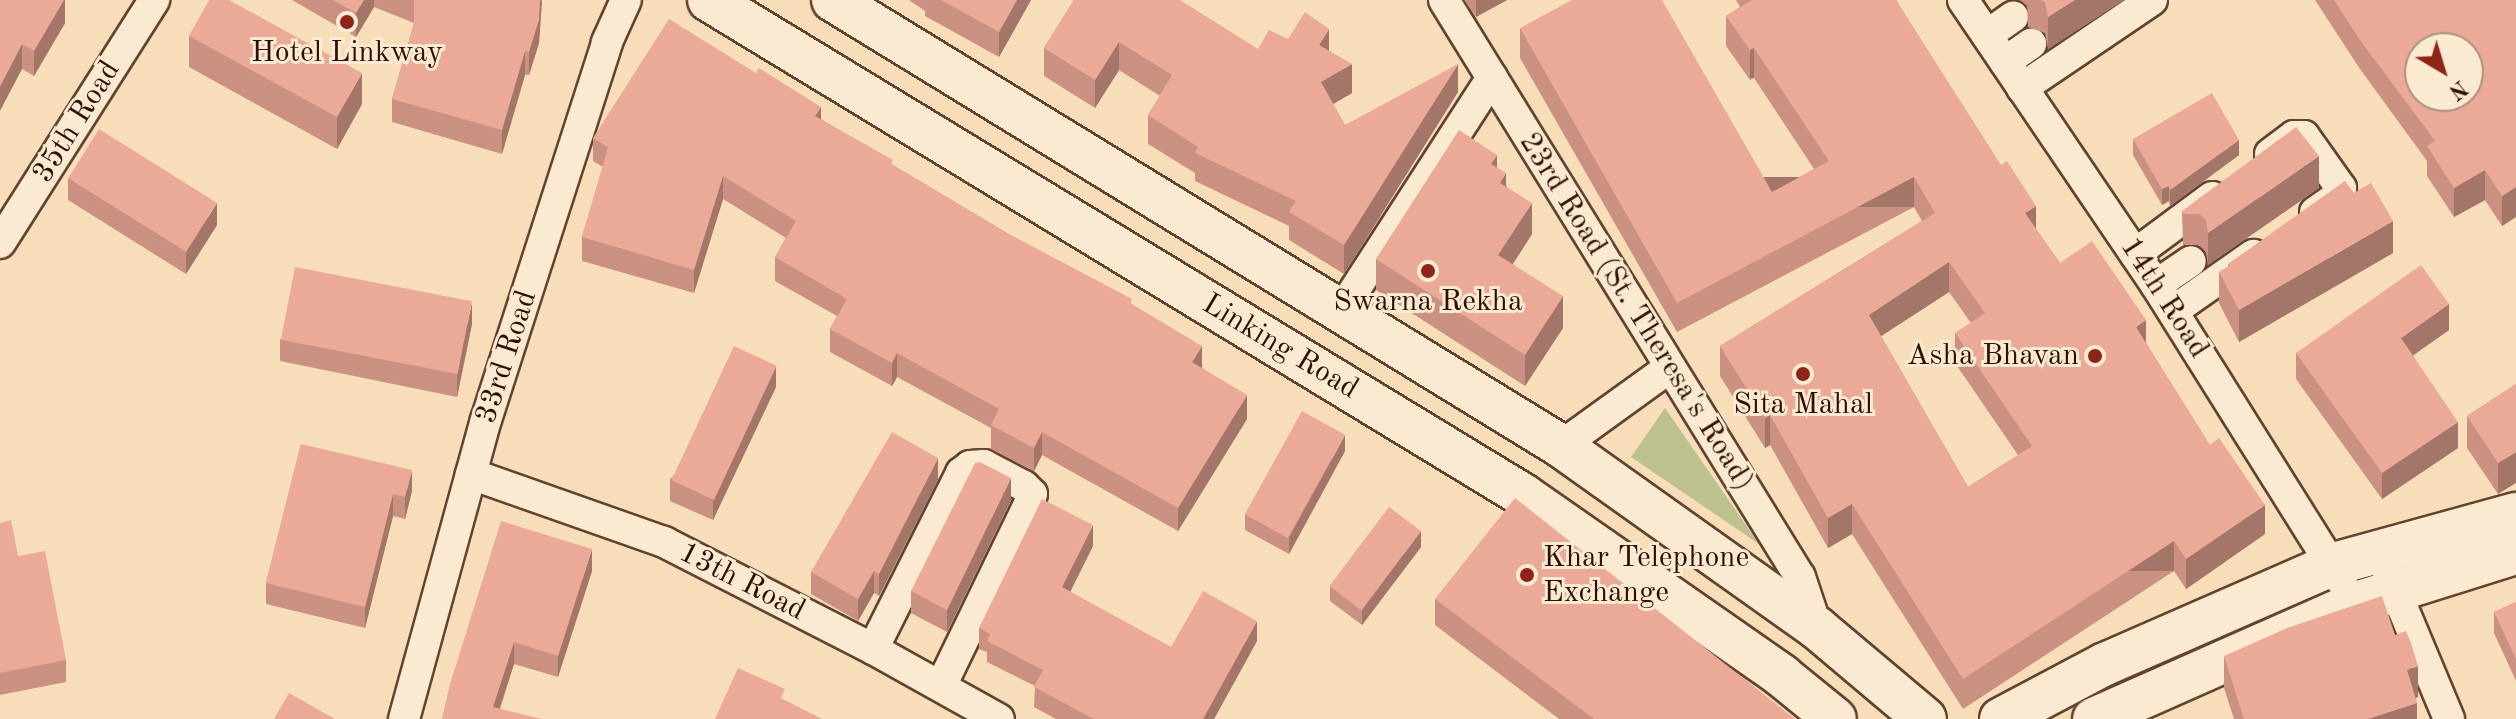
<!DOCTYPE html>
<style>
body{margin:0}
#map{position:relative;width:2516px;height:719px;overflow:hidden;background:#f7deb9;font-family:"Old Standard TT",serif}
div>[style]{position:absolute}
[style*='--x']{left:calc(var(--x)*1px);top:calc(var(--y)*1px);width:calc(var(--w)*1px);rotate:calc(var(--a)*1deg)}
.green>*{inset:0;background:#bdc18f}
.roads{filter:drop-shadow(2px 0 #624330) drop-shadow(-2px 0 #624330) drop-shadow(0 2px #624330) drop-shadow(0 -2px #624330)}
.street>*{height:30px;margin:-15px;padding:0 15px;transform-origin:15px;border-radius:15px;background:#faead2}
.secondary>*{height:42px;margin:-21px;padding:0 21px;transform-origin:21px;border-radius:21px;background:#faead2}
.wall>*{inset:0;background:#ca9182}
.shaded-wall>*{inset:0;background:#a4766a;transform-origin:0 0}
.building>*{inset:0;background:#eba997;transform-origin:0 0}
.dots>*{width:22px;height:22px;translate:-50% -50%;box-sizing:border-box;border:4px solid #faead2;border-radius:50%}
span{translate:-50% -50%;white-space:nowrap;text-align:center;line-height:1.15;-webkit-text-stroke:6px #faead2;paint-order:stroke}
.poi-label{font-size:30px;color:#300f03}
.right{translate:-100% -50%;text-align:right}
.left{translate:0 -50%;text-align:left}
.street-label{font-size:30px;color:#300f03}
.north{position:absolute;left:2404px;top:32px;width:80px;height:80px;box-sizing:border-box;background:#faead2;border:2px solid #a9927f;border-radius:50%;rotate:142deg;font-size:22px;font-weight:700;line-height:32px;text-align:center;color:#300f03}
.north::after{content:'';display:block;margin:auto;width:28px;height:36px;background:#8f2418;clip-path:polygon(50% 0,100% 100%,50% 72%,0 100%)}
</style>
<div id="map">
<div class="green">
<div style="clip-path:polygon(1665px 408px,1759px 544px,1631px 457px)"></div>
</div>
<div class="roads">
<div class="street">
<div style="--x:1444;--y:0;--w:678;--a:58.33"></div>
<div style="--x:1800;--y:577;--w:54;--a:71.6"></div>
<div style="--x:1963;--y:0;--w:344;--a:55.9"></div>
<div style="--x:2156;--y:285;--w:350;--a:57.9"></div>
<div style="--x:1987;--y:35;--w:32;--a:-35"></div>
<div style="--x:2005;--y:62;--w:32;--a:-35"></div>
<div style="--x:2022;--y:88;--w:157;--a:-34.1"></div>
<div style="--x:2270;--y:154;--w:30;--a:-37"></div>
<div style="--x:2294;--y:136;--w:10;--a:0"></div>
<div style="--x:2304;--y:136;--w:64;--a:54.6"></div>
<div style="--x:2341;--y:188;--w:9;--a:111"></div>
<div style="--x:2338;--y:196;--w:28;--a:145"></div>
<div style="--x:0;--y:243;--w:288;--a:-57.6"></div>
<div style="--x:2135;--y:254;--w:96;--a:-36.5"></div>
<div style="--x:2156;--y:285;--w:42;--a:-34.4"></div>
<div style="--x:1341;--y:311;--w:278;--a:-57.1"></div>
<div style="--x:2173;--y:311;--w:98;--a:-35"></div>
<div style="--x:1561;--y:446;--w:133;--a:-35.8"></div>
<div style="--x:471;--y:474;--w:205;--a:19.4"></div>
<div style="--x:664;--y:542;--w:235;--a:27.1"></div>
<div style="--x:873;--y:649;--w:144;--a:29.1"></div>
<div style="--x:2388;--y:573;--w:158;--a:67.3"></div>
<div style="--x:873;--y:649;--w:197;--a:-63.4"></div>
<div style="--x:961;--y:473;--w:11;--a:-38"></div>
<div style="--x:970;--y:466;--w:14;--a:-4"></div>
<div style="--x:984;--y:465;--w:45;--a:27.7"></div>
<div style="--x:1024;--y:486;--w:11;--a:45"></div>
<div style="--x:1032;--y:494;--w:10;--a:107"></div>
<div style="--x:1029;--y:504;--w:202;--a:115.8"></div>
<div style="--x:404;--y:719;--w:310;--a:-74.7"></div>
<div style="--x:486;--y:420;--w:397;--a:-72.2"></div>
<div style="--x:607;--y:42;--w:46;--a:-65.7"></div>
</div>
<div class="secondary">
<div style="--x:709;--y:0;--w:953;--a:31.3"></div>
<div style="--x:1523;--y:495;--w:316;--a:34.9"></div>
<div style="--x:1782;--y:676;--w:68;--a:39.1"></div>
<div style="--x:833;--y:0;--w:854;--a:31.49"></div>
<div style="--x:1561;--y:446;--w:314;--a:35.4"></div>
<div style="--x:1817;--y:628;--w:141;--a:40.1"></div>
<div style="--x:2001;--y:719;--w:118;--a:-27.9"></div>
<div style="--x:2105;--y:664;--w:250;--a:-23.6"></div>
<div style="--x:2334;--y:564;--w:189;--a:-15.4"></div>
<div style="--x:2094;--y:719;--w:283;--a:-23.9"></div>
<div style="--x:2353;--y:604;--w:171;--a:-17.4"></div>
</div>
</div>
<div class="wall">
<div style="clip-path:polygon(0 0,65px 0,65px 23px,34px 76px,22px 69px)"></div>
<div style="clip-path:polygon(292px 0,542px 0,539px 43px,529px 75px,525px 75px,502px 154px,392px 122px,392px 99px,414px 23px,374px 7px,356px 37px)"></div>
<div style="clip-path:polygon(909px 0,1031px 0,999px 57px,925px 16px,925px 11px)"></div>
<div style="clip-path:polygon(1074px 0,1258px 49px,1288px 39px,1329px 51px,1352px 93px,1333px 104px,1345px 125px,1458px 92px,1344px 274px,1289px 240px,1289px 226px,1195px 181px,1195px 173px,1148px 144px,1148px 115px,1160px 96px,1119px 70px,1095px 108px,1044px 76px,1044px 48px)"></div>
<div style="clip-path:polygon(1464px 0,1507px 0,1476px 17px)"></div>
<div style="clip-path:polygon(evenodd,1736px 0,1896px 0,2036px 229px,2060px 263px,2146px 343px,2265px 534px,2186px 589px,2174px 571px,1963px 709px,1852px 534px,1828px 548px,1770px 445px,1765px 448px,1720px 376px,1720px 346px,1922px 221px,1914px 207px,1677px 332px,1520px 58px,1520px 28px,1772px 192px,1814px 169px,1754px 78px,1750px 80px,1726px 46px,1726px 16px,1740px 7px,1736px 0,1949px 292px,1971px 323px,1955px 333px,1955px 363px,2018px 455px,1968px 487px,1881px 336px,1949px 292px)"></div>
<div style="clip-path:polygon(2007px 0,2124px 0,2048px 49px,2045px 33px,2028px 27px,2027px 6px,2020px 0)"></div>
<div style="clip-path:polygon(2315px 0,2516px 0,2516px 217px,2502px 226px,2485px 200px,2454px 217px,2427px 176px,2427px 161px,2360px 69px)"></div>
<div style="clip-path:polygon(189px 36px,362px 104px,337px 149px,189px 67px)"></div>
<div style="clip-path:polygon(756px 73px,821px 119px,893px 165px,1007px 233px,1132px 304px,1202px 367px,1247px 419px,1178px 531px,1042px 455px,1034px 471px,991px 449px,991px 428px,897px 377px,892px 386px,830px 352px,830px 329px,837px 316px,775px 281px,775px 257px,786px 238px,723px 199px,694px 293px,582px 261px,582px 237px,603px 167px,593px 161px,593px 138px)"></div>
<div style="clip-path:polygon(2133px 139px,2239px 155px,2170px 206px,2169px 201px,2162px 205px,2133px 155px)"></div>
<div style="clip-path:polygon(1497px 168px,1532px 234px,1513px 264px,1563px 328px,1525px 386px,1376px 290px,1376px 259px)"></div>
<div style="clip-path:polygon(68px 178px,217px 225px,186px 274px,68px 200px)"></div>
<div style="clip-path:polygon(2319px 188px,2208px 265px,2206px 252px,2199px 245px,2183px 245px,2182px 211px)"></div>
<div style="clip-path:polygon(2393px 253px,2239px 342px,2219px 303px,2219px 272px,2228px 267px,2228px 264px)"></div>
<div style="clip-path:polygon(472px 324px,457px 397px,280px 361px,280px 339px)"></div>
<div style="clip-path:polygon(2449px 330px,2413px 355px,2458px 448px,2382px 499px,2296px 379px,2296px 353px)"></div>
<div style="clip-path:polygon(2516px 384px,2498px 494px,2467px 448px,2467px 416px)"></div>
<div style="clip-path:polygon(776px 387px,713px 520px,670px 501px,670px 479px)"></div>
<div style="clip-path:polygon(301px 444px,412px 491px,405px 519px,393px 516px,365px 628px,266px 604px,266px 583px)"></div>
<div style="clip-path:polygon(1345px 451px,1289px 554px,1245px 530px,1245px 514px)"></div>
<div style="clip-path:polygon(938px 480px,879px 596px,874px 593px,858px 621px,811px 594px,811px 572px)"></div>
<div style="clip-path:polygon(1011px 500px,947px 632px,911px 613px,911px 591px)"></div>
<div style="clip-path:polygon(0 523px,18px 556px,66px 660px,66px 682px,0 695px)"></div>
<div style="clip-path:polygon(1093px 546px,1070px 592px,1171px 647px,1257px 641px,1214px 719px,1056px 719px,1034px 707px,1035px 686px,987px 662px,987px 652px,979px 649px,979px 628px)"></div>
<div style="clip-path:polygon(1421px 547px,1362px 625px,1330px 601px,1330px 586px)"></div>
<div style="clip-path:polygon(592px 571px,558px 677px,514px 664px,500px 709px,442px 719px,451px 681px)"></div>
<div style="clip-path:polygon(1435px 599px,1795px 719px,1559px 719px,1435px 625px)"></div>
<div style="clip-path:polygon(2516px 602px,2516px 681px,2494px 633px,2494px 612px)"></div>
<div style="clip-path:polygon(2395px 635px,2418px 697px,2416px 698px,2417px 719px,2234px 719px,2224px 688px,2224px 656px)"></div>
</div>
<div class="shaded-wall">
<div style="clip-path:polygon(64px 0,65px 0,65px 23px,34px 76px,34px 51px)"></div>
<div style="clip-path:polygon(364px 0,374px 0,374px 7px,356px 37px,356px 13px)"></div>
<div style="clip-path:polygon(540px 0,542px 1px,539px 43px,529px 75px,529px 52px)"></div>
<div style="clip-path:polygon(1017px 0,1031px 0,999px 57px,999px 32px)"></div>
<div style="clip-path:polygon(1476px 0,1507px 0,1476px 17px)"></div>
<div style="clip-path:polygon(2075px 0,2124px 0,2048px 49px,2048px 17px)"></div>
<div style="clip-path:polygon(1329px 29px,1329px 57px,1319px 45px)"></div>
<div style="clip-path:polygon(1119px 42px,1119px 70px,1095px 108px,1095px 80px)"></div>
<div style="clip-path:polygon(22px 44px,22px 69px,0 111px,0 86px)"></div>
<div style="left:1754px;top:48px;width:30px;height:4px;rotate:90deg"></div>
<div style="clip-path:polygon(525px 51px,525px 75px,502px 154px,502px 130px)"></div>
<div style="clip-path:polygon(1352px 64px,1352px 93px,1321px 111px,1321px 82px)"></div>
<div style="clip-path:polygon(1458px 64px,1458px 92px,1344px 274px,1344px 245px)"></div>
<div style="clip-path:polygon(362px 73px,362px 104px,337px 149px,337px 117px)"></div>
<div style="clip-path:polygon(821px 107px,821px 131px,815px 116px)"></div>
<div style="clip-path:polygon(2239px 140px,2239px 155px,2170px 206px,2170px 190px)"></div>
<div style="clip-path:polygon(1497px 155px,1497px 186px,1491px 164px)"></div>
<div style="clip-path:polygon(2319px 156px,2319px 188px,2208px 265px,2208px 233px)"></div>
<div style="clip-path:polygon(2485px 170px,2485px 200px,2454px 217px,2454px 188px)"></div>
<div style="clip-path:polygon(1506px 173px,1506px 205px,1500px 183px)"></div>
<div style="clip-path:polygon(723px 176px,723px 199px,694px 293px,694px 270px)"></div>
<div style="left:1914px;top:177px;width:30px;height:268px;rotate:90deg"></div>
<div style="clip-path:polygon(2169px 186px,2169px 201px,2162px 205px,2162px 189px)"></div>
<div style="clip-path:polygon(2516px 187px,2516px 217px,2502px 226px,2502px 196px)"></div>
<div style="clip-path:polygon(217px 203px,217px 225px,186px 274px,186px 252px)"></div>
<div style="clip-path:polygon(1532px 203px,1532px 234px,1498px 287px,1498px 255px)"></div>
<div style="clip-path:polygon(2036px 206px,2036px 236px,2025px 213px)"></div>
<div style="clip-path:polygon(2393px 221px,2393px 253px,2239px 342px,2239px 310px)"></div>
<div style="clip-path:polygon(1949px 262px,1949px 292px,1869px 344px,1869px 315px)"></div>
<div style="clip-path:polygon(1563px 296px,1563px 328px,1525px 386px,1525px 355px)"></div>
<div style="clip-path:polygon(472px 302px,472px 324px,457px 397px,457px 375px)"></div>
<div style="clip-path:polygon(2449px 304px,2449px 330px,2401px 364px,2401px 338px)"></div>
<div style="clip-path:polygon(2146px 320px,2146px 350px,2136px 327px)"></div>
<div style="clip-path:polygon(1202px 346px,1202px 370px,1192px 362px)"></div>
<div style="clip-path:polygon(897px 353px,897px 377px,892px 386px,892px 363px)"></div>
<div style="clip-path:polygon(776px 366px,776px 387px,713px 520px,713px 499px)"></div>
<div style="clip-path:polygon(1247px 395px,1247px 419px,1178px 531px,1178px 508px)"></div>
<div style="clip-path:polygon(1770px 415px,1770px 445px,1765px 448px,1765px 418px)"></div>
<div style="clip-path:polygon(2458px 422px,2458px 448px,2382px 499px,2382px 473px)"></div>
<div style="clip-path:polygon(1042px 432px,1042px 455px,1034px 471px,1034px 448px)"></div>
<div style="clip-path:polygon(1345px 435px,1345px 451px,1289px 554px,1289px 538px)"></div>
<div style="clip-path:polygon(2516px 452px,2516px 483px,2498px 494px,2498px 463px)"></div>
<div style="clip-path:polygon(938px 458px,938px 480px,879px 596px,879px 574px)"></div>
<div style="clip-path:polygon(412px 470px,412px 491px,405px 519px,405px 497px)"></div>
<div style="clip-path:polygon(1011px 478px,1011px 500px,947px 632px,947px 610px)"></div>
<div style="clip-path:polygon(393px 494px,393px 516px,365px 628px,365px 607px)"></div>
<div style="clip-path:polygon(1852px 504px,1852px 534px,1828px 548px,1828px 518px)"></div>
<div style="clip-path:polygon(2265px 505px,2265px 534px,2186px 589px,2186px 559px)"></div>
<div style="clip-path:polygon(1093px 525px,1093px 546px,1062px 608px,1062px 587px)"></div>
<div style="clip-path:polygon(1421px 531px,1421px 547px,1362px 625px,1362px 610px)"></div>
<div style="left:2174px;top:541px;width:30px;height:252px;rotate:90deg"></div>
<div style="clip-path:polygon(592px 549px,592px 571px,558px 677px,558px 656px)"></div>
<div style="clip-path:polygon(874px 571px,874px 593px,858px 621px,858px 599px)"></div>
<div style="clip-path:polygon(1257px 621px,1257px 641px,1214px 719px,1203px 719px)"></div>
<div style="clip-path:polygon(514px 642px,514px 664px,496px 719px,493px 707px)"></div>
<div style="clip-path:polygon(2418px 666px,2418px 697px,2407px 701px,2407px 670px)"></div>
<div style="clip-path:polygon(2417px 703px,2417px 719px,2368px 719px)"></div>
</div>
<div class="building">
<div style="clip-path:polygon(0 0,64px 0,34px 51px,22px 44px,0 86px)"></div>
<div style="clip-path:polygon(209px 0,229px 0,362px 73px,337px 117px,189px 36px)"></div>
<div style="clip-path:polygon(333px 0,364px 0,356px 13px)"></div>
<div style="clip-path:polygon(414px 0,540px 0,539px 20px,529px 52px,525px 51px,502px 130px,392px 99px,414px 24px)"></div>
<div style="clip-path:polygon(941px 0,1017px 0,999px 32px)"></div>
<div style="clip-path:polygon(1074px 0,1180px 0,1258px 49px,1269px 30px,1288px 39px,1305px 12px,1329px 29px,1319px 45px,1352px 64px,1321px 82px,1345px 125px,1458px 64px,1344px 245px,1289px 212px,1296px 201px,1195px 153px,1198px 147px,1148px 115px,1172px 75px,1119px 42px,1095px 80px,1044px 48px)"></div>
<div style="clip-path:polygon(evenodd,1572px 0,1662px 0,1772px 192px,1829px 161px,1754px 48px,1750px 50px,1726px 16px,1752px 0,1896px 0,2001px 165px,2007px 161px,2036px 206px,2025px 213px,2060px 263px,2092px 241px,2146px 320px,2136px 327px,2210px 445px,2219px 438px,2265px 505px,2186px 559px,2174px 541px,1963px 679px,1852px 504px,1828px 518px,1770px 415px,1765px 418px,1720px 346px,1935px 213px,1914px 177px,1677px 303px,1520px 28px,1572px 0,1949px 262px,1985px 313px,1955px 333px,2032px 446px,1968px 487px,1869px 315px,1949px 262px)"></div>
<div style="clip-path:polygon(2040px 0,2075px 0,2048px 17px,2045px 2px)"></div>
<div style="clip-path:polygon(evenodd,2334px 0,2516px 0,2516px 187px,2502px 196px,2485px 170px,2454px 188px,2427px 146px,2435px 141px,2360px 40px,2334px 0,2420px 48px,2468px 48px,2468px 96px,2420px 96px,2420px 48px)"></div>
<div style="clip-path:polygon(669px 19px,756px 73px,759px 68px,821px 107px,815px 116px,893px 160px,891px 164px,1007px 233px,1132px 299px,1130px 303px,1202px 346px,1192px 362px,1247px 395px,1178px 508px,1042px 432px,1034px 448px,991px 425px,999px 409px,897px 353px,892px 363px,830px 329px,847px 299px,775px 257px,796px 221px,723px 176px,694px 270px,582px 237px,608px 147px,593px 138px)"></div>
<div style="clip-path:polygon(2212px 93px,2239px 140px,2170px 190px,2169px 186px,2162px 189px,2133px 139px)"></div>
<div style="clip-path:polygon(2296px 127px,2319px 156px,2208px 233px,2206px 220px,2199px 214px,2183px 214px,2182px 211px)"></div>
<div style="left:99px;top:129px;width:139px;height:58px;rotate:32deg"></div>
<div style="clip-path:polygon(1459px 130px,1497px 155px,1491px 164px,1506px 173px,1500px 183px,1532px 203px,1498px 255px,1563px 296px,1525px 355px,1376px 259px)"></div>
<div style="clip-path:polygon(2345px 181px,2354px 193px,2371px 183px,2393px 221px,2239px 310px,2219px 272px,2229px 266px,2228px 264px)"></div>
<div style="clip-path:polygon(2421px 265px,2449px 304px,2401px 338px,2458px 422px,2382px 473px,2296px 353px)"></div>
<div style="left:295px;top:267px;width:180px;height:74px;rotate:11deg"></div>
<div style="left:734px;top:346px;width:47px;height:148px;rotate:25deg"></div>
<div style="clip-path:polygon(2516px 384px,2516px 452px,2498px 463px,2467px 416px)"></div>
<div style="left:1302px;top:411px;width:49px;height:118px;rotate:29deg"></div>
<div style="clip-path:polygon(892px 432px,938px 458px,879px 574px,874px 571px,858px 599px,811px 572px)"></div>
<div style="clip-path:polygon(301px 444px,412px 470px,405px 497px,393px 494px,365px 607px,266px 583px)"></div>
<div style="clip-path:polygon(980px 462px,1011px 478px,947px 610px,911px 591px,975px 463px)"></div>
<div style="clip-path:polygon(1515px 498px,1795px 719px,1594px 719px,1435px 599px)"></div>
<div style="clip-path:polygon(1042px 499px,1093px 525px,1062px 587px,1171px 647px,1203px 591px,1257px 621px,1203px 719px,1094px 719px,1034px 687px,1043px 670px,987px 641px,990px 634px,979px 628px)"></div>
<div style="left:1389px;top:507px;width:40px;height:99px;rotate:37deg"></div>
<div style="clip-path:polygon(11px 520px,18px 556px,45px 551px,66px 660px,0 673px,0 523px)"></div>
<div style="clip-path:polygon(501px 521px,592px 549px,558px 656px,514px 642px,493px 707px,542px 719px,442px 719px,451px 681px)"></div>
<div style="clip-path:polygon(2382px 596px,2395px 635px,2406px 631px,2411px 643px,2418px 666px,2407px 670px,2417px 703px,2368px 719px,2244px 719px,2224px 656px,2287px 628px)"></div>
<div style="clip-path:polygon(2516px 602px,2516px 659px,2494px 612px)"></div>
<div style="clip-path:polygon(738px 668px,785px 689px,781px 698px,822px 719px,715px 719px)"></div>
<div style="clip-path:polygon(289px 693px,335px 719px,274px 719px)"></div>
</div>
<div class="dots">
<div style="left:347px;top:22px;background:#8f2418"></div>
<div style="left:1428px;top:271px;background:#8f2418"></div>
<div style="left:2095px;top:356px;background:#8f2418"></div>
<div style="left:1803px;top:374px;background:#8f2418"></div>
<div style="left:1527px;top:575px;background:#8f2418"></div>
</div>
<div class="poi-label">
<span style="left:347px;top:53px">Hotel Linkway</span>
<span style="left:1428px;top:302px">Swarna Rekha</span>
<span class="right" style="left:2079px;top:356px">Asha Bhavan</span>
<span style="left:1803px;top:405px">Sita Mahal</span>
<span class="left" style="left:1543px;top:575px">Khar Telephone<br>Exchange</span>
</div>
<div class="street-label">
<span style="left:77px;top:122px;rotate:-58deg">35th Road</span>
<span style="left:2164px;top:298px;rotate:57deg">14th Road</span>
<span style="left:1636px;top:312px;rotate:58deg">23rd Road (St. Theresa's Road)</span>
<span style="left:1280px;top:347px;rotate:31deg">Linking Road</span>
<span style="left:507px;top:357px;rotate:-72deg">33rd Road</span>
<span style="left:742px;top:582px;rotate:27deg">13th Road</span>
</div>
<div class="north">N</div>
</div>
